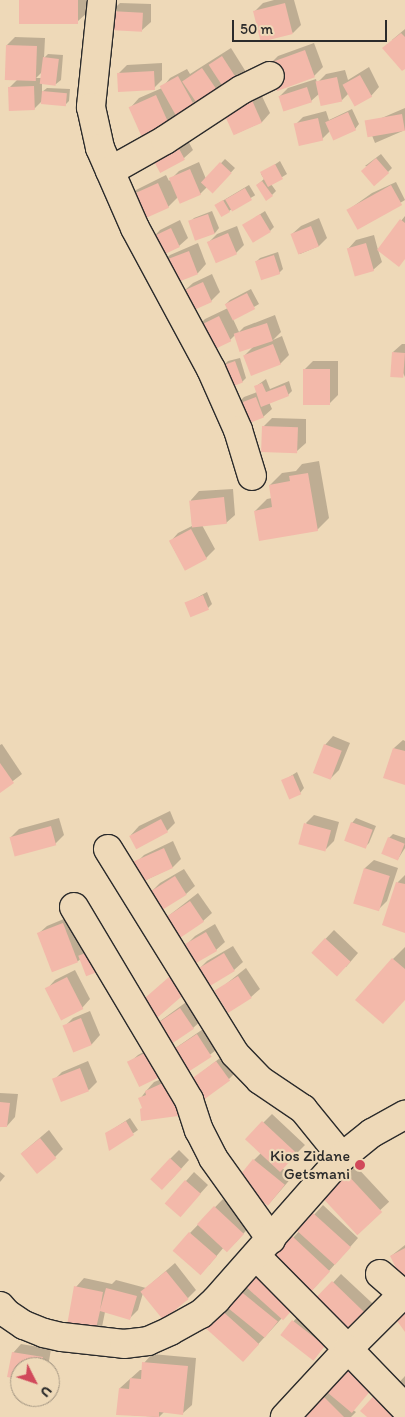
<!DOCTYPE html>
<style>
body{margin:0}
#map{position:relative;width:405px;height:1417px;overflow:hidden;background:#eed9b8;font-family:Itim,sans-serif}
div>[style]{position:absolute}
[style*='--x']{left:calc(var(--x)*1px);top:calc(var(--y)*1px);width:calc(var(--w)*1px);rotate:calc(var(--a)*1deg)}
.shadow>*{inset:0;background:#0003;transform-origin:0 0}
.building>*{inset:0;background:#f3b9aa;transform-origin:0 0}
.roads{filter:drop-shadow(1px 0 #2b2b2b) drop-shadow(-1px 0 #2b2b2b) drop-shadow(0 1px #2b2b2b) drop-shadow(0 -1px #2b2b2b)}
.minor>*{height:28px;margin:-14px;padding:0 14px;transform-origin:14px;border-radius:14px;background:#eed9b8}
.dots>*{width:14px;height:14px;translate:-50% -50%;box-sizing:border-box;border:2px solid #eed9b8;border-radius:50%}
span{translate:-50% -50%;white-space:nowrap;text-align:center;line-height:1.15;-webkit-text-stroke:4.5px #eed9b8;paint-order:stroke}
.poi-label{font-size:16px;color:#2b2b2b}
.right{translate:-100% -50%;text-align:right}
.north{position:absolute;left:10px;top:1357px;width:50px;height:50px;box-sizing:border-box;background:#eed9b8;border:1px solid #a09380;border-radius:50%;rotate:131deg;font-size:14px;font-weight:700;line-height:20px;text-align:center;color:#2b2b2b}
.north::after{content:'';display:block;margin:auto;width:18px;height:22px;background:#d1495b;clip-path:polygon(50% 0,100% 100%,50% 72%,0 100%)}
.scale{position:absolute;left:232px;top:20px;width:155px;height:22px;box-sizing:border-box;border:2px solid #2b2b2b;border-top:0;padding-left:6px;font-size:15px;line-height:18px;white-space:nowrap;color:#2b2b2b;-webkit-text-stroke:4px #eed9b8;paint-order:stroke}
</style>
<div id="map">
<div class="shadow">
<div style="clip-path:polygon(21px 0,86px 0,87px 13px,78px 21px)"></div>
<div style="clip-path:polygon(274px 0,294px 0,301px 25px,293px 33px,255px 11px,263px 3px)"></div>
<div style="clip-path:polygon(120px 3px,151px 4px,151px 22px,142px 30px,111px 12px)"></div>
<div style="clip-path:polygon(405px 29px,405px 67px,392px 40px)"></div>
<div style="clip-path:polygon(evenodd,15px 37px,45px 38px,44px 58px,48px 54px,63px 55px,61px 80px,56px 84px,42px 83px,42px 92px,47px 88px,70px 89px,69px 101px,65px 105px,42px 101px,34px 109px,10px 87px,18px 79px,7px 45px,15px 37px,43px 71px,42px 78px,36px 78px,43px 71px)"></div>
<div style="clip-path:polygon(314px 43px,323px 67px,314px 76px,269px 65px,278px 56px)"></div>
<div style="clip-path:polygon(231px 48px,246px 72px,237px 80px,196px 101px,176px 113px,178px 117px,169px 126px,131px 107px,139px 98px,162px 88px,170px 78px,187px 69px,190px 74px)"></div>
<div style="clip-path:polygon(162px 63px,162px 80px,154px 88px,118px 74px,127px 65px)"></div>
<div style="clip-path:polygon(369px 67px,379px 87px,371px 96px,348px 94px,342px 100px,320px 93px,311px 101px,279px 97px,288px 88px,316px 79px,317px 83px,326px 74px,345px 70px,348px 80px)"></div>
<div style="clip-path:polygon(259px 90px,270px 113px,262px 122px,235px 134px,225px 111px)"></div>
<div style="clip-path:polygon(405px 108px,405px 130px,375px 143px,369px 128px,377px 120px)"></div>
<div style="clip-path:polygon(352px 109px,359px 124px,355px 129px,331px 130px,322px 139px,295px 125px,303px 117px,326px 111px,329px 120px)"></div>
<div style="clip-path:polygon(185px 135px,193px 150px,184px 158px,159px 171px)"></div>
<div style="clip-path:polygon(381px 154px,392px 168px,388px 172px,365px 166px)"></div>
<div style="clip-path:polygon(225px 159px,235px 168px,213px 192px,207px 187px,200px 194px,178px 197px,168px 207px,127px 199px,136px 190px,166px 175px,169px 181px,179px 171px,199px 162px,206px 179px)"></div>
<div style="clip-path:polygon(280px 161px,287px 174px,271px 184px,276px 191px,272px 195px,257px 185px,264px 179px,261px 174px)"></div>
<div style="clip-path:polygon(396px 182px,405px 200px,358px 228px,348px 210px,372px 193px)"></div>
<div style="left:249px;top:185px;width:12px;height:39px;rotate:59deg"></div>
<div style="clip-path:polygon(212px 211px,219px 228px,215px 233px,196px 239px,190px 222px,194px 218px)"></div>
<div style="clip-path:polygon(265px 211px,274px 227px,270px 231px,244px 225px)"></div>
<div style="clip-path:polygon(405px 216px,405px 259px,378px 250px,382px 262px,373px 270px,348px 249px,356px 240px,374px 235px,378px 250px)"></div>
<div style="clip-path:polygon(319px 218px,327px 238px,319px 246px,300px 254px,292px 234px,301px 226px)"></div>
<div style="clip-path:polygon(180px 220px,188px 238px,179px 246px,152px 239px,160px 230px)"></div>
<div style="clip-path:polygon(237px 226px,244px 245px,236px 253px,208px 243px,217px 234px)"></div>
<div style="clip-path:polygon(198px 243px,206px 264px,198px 273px,170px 284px,161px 263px,170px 255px)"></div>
<div style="clip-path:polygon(278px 252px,283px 269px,279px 273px,256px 262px,260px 258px)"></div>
<div style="clip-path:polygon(212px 274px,220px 292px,211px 301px,192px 309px,184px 291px,193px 283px)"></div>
<div style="clip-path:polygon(251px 289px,259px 304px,233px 319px,239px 332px,244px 327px,275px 315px,281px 332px,273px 340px,282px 336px,289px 355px,280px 364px,245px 355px,253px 347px,235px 335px,230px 340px,196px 328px,205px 319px,228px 308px,226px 304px,230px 300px)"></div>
<div style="clip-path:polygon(402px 344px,405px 344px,405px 377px,393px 352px)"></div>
<div style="clip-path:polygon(240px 358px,246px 378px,242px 382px,224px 365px,228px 361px)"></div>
<div style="clip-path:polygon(313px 361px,338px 361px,338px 395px,329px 404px,305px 369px)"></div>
<div style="clip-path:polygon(266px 379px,270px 389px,289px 381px,292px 391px,288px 395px,269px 402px,272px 409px,263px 417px,235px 406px,244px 397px,257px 392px,255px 387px)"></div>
<div style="clip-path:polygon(272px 418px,306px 419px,306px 443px,297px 451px,263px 427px)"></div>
<div style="clip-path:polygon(319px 461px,329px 518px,317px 530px,255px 511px,267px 499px,272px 498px,270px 485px,282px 473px,296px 471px,302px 464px)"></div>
<div style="clip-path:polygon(233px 489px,235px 515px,226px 523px,202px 525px,215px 549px,206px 558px,185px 569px,170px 542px,178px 533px,192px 526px,191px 500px,199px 491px)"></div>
<div style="clip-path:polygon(207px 592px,212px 604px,208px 608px,187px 603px)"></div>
<div style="clip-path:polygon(333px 736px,350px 743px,339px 770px,331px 778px,325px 745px)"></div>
<div style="clip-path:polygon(403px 740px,405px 741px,405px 784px,394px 748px)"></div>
<div style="clip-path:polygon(2px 744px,22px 774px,0 791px,0 745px)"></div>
<div style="clip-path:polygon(297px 772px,304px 788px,300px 793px,283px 781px)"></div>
<div style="clip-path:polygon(170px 811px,175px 823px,167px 831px,131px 835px,139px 826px)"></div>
<div style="clip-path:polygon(314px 815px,339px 822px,334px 841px,326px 849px,306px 823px)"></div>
<div style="clip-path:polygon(59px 818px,64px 835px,55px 844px,10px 838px,19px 829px)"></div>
<div style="clip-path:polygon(356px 818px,376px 826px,369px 843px,365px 847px,352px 823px)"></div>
<div style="clip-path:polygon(393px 834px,405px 838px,405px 848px,398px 859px,389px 838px)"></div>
<div style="clip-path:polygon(173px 841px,181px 859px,173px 867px,144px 881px,135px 864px,144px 855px)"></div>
<div style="clip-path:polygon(374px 860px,398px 868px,387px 901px,379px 909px,355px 902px,365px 868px)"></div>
<div style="clip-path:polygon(184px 869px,195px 886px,186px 894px,151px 892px,160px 883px)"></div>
<div style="clip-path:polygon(405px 875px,405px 931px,384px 924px,398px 882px)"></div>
<div style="clip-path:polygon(198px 893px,212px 913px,203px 921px,167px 917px)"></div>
<div style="clip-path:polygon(71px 916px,100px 946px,78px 961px,53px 971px,38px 934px,47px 926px)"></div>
<div style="clip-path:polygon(215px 924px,225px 942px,216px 950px,187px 944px,195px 936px)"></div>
<div style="clip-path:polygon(334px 930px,358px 953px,346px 967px,313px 952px)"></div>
<div style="clip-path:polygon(233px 946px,243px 962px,234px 970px,198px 970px,207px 961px)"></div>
<div style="clip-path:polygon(405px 947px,405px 999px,357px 1000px,393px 959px)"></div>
<div style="clip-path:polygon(246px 968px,260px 989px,251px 997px,216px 992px)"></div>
<div style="clip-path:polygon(75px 970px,90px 999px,82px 1008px,47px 989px,55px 980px)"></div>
<div style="clip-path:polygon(189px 1000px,202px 1020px,193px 1028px,164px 1048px,168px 1055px,177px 1047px,206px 1027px,220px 1047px,182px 1076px,129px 1063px,138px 1055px,162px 1042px,152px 1027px)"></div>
<div style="clip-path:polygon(90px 1011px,100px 1035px,92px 1044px,75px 1051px,65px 1026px,73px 1018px)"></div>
<div style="clip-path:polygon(225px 1054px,237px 1071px,229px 1079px,188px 1083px)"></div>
<div style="clip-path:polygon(88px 1061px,97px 1082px,89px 1090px,54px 1080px,62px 1072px)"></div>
<div style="clip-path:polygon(174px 1074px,192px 1106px,143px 1107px,140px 1099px,146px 1091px,154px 1082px)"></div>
<div style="clip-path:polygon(0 1093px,18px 1094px,15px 1117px,7px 1126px,0 1125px)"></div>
<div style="clip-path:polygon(272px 1114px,305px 1145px,282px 1168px,293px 1176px,268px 1205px,254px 1160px,261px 1153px,247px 1139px)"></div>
<div style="clip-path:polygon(130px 1118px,138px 1130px,110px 1149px,107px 1133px)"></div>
<div style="clip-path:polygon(49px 1130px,63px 1149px,55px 1157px,22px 1153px)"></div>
<div style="clip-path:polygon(179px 1150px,189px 1160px,170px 1181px,170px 1159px)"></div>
<div style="left:353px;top:1163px;width:53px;height:45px;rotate:47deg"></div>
<div style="clip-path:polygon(0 1172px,5px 1176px,0 1182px)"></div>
<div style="clip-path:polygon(194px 1172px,208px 1185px,188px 1207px,186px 1181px)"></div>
<div style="clip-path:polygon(223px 1199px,251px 1225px,236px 1242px,224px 1247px,209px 1265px,190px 1233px)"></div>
<div style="clip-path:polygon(323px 1205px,358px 1238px,314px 1288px,282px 1318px,252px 1351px,205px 1326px,249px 1282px,251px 1284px)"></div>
<div style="clip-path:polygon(405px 1245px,405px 1283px,391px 1256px)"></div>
<div style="clip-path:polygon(175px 1263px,196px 1290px,188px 1298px,143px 1293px,138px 1310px,130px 1318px,105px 1312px,102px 1327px,93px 1335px,76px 1287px,84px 1278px,112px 1284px,116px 1280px,146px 1288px)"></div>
<div style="left:341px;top:1274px;width:48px;height:42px;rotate:43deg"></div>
<div style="clip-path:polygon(302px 1312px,332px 1337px,320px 1351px,281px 1335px)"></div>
<div style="clip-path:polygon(21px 1344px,51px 1349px,48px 1367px,20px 1367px,20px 1378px,13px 1353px)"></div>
<div style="clip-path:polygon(152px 1354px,196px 1358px,192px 1405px,183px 1413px,164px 1412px,159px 1417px,117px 1414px,120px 1388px,140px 1370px,143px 1370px,144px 1363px)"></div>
<div style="clip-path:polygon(339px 1364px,378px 1381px,353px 1410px,356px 1412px,351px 1417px,295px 1417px)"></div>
<div style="clip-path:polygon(405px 1376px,405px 1417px,369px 1417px,394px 1388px)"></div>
</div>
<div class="building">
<div style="left:19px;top:0;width:59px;height:24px"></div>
<div style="left:285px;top:3px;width:32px;height:33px;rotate:76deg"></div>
<div style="left:110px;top:11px;width:33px;height:19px;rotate:3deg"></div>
<div style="clip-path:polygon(401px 33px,405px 37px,405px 69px,402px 71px,382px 48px)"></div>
<div style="left:6px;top:45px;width:31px;height:35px;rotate:2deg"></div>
<div style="left:305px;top:50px;width:29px;height:40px;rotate:70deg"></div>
<div style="left:222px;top:56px;width:30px;height:16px;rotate:57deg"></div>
<div style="left:43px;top:57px;width:16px;height:27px;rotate:7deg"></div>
<div style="left:202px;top:68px;width:30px;height:24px;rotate:56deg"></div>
<div style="left:154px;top:71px;width:19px;height:37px;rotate:87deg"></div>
<div style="left:360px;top:75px;width:25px;height:20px;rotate:61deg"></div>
<div style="left:178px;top:76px;width:33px;height:21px;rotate:61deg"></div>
<div style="left:337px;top:77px;width:25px;height:22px;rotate:78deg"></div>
<div style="left:34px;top:86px;width:24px;height:26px;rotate:88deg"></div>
<div style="left:307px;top:87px;width:16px;height:30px;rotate:72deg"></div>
<div style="left:42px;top:91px;width:25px;height:13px;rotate:5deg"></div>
<div style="left:156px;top:95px;width:35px;height:30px;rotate:66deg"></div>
<div style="left:251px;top:98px;width:27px;height:31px;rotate:66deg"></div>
<div style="left:348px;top:112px;width:20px;height:25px;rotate:66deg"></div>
<div style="left:402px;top:114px;width:17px;height:38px;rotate:80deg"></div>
<div style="left:318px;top:118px;width:23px;height:25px;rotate:77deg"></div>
<div style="left:176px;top:143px;width:19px;height:28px;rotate:62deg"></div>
<div style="left:376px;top:158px;width:20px;height:20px;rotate:49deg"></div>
<div style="left:220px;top:162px;width:16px;height:28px;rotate:43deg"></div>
<div style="left:275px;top:164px;width:17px;height:17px;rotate:62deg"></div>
<div style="left:190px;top:169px;width:28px;height:23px;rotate:67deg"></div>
<div style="clip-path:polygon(262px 181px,273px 196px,266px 201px,256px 185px)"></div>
<div style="left:158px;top:183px;width:27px;height:35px;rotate:66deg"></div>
<div style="left:391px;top:185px;width:23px;height:51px;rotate:61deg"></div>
<div style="left:245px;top:188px;width:14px;height:23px;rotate:60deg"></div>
<div style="left:223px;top:200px;width:14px;height:10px;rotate:60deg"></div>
<div style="left:208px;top:214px;width:21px;height:21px;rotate:71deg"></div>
<div style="left:260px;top:214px;width:21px;height:21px;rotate:59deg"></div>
<div style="clip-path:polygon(400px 219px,405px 223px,405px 259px,399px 267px,377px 250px)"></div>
<div style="left:311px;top:226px;width:22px;height:22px;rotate:69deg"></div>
<div style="left:171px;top:228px;width:21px;height:23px;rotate:65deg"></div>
<div style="left:228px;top:233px;width:23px;height:23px;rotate:67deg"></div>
<div style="left:366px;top:243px;width:29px;height:20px;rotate:74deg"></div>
<div style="left:189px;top:251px;width:25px;height:31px;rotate:69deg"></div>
<div style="left:274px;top:255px;width:20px;height:20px;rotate:72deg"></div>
<div style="left:203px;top:282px;width:22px;height:22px;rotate:66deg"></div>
<div style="left:247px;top:293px;width:18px;height:25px;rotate:63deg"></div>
<div style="left:219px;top:316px;width:28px;height:26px;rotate:64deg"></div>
<div style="left:267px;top:323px;width:19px;height:35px;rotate:72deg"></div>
<div style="left:273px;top:344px;width:22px;height:32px;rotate:69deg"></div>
<div style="left:392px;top:352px;width:13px;height:25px;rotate:4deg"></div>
<div style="left:235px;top:361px;width:23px;height:14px;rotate:70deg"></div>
<div style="left:303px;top:369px;width:27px;height:36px"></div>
<div style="clip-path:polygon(262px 383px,266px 392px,285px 385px,289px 396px,261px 407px,254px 386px)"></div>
<div style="left:256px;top:397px;width:22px;height:24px;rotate:69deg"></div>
<div style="left:262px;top:426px;width:36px;height:26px;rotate:2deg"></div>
<div style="clip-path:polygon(308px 473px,318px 531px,259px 541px,254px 511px,272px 507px,269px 485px,290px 481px,289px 476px)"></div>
<div style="left:224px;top:497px;width:27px;height:35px;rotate:84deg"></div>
<div style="left:191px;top:529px;width:34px;height:25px;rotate:62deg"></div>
<div style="left:203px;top:595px;width:16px;height:20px;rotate:68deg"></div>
<div style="left:324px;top:744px;width:19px;height:31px;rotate:21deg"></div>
<div style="clip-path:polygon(393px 748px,405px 751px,405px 785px,383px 778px)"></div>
<div style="clip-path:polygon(0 763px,14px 783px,0 793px)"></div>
<div style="left:293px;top:775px;width:21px;height:13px;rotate:67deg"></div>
<div style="left:161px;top:819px;width:15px;height:36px;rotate:62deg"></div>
<div style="left:351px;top:822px;width:23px;height:20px;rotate:20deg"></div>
<div style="left:304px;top:823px;width:28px;height:22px;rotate:15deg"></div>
<div style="left:51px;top:826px;width:20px;height:43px;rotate:75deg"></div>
<div style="left:388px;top:837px;width:18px;height:18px;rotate:22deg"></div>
<div style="left:164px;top:848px;width:22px;height:34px;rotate:66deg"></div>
<div style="left:364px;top:868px;width:27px;height:37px;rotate:17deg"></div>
<div style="left:175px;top:876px;width:22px;height:30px;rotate:58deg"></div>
<div style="clip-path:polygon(396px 882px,405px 884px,405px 933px,382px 925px)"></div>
<div style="left:190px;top:901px;width:25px;height:30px;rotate:56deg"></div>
<div style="left:63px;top:923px;width:42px;height:28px;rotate:69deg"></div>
<div style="left:206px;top:932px;width:22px;height:24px;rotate:60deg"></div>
<div style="left:325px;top:938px;width:35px;height:20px;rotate:43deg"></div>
<div style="left:96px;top:949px;width:22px;height:19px;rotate:69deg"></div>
<div style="left:224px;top:953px;width:21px;height:31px;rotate:59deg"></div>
<div style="clip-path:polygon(392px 958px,405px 969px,405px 1000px,383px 1024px,355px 1000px)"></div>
<div style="left:238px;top:976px;width:26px;height:28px;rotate:58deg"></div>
<div style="left:67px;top:977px;width:36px;height:25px;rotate:63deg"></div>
<div style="left:169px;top:977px;width:23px;height:38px;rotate:49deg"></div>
<div style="left:180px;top:1008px;width:25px;height:35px;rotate:56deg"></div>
<div style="left:81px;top:1018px;width:29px;height:20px;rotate:68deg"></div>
<div style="left:197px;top:1034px;width:27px;height:37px;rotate:57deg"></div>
<div style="left:153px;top:1049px;width:28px;height:29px;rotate:64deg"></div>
<div style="left:216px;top:1061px;width:24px;height:37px;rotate:54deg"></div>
<div style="left:80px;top:1068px;width:25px;height:30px;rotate:69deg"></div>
<div style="clip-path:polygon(165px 1082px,175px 1104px,183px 1104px,185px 1115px,141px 1121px,140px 1109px,142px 1108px,138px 1098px,146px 1095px,145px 1091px)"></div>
<div style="clip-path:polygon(0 1102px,10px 1103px,7px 1127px,0 1127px)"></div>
<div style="clip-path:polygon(126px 1121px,134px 1135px,109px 1151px,105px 1133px)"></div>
<div style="left:262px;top:1121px;width:48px;height:25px;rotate:43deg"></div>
<div style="left:40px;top:1138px;width:26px;height:25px;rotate:51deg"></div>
<div style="left:170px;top:1158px;width:16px;height:29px;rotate:43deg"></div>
<div style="left:253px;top:1159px;width:41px;height:27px;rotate:39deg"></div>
<div style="left:344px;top:1171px;width:56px;height:34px;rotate:47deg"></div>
<div style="left:185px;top:1180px;width:21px;height:31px;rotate:41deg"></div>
<div style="left:214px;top:1206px;width:41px;height:25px;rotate:43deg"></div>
<div style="left:313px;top:1213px;width:51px;height:24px;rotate:42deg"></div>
<div style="left:189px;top:1232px;width:37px;height:25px;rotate:41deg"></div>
<div style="left:292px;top:1236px;width:52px;height:37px;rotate:43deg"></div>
<div style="clip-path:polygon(405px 1248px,405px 1286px,390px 1256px)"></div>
<div style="left:262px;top:1269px;width:50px;height:24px;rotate:42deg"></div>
<div style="left:166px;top:1271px;width:36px;height:33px;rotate:51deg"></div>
<div style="left:332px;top:1281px;width:50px;height:32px;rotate:44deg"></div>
<div style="clip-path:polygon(74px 1286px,103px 1292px,100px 1310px,106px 1288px,137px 1296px,130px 1320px,100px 1311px,94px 1337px,66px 1331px)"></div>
<div style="left:239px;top:1290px;width:50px;height:21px;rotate:39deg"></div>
<div style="left:219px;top:1308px;width:54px;height:24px;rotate:42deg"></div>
<div style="clip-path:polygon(405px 1311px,405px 1332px,395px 1318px)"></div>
<div style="left:292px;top:1320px;width:42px;height:19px;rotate:38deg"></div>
<div style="clip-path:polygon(12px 1352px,43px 1357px,41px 1367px,20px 1367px,20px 1379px,7px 1377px)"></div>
<div style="clip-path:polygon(142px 1362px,188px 1366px,183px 1415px,159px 1412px,159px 1417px,116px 1415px,119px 1388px,129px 1389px,130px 1378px,141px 1379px)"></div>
<div style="left:339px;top:1363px;width:42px;height:30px;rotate:40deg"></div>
<div style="clip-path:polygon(379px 1390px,405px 1417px,367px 1417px,360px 1411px)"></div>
<div style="clip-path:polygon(318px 1391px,344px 1417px,293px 1417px)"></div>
</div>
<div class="roads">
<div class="minor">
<div style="--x:102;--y:0;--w:108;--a:95.9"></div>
<div style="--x:91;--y:107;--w:42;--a:77.6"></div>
<div style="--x:100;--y:148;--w:87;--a:66.4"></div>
<div style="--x:135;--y:228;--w:160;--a:61.7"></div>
<div style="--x:211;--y:369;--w:67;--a:66.1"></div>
<div style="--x:238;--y:430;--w:48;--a:73.1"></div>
<div style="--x:110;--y:171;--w:63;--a:-29.4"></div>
<div style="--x:165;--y:140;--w:91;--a:-33.3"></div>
<div style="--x:241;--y:90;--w:32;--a:-26"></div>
<div style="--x:108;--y:849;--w:241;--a:58.2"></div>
<div style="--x:235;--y:1054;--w:36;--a:46"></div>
<div style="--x:260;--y:1080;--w:52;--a:34"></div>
<div style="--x:303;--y:1109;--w:62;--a:50.9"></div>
<div style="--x:74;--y:907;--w:225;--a:59.2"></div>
<div style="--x:189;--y:1100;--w:32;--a:72"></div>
<div style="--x:199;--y:1130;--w:31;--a:63"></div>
<div style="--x:213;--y:1158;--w:100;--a:54.4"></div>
<div style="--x:256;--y:1256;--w:131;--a:45.3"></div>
<div style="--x:348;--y:1349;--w:93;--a:132.8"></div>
<div style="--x:380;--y:1274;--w:30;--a:41"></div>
<div style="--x:403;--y:1294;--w:78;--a:135"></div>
<div style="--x:348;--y:1349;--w:82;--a:46"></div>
<div style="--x:0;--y:1306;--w:9;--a:49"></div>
<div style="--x:6;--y:1313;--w:22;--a:34"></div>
<div style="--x:24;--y:1325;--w:22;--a:22"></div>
<div style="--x:44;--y:1333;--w:18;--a:13"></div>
<div style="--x:62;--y:1337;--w:62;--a:6.4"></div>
<div style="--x:124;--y:1344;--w:24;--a:-7"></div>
<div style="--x:148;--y:1341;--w:24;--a:-24"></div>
<div style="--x:170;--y:1331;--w:35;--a:-29"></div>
<div style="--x:201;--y:1314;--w:21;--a:-43"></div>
<div style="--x:216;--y:1300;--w:191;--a:-48.6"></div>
<div style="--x:342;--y:1157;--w:38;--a:-39"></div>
<div style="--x:372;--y:1133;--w:38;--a:-29"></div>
</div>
</div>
<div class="dots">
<div style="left:360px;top:1165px;background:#d1495b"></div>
</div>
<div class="poi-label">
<span class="right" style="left:350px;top:1165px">Kios Zidane<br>Getsmani</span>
</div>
<div class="north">U</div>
<div class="scale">50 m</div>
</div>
